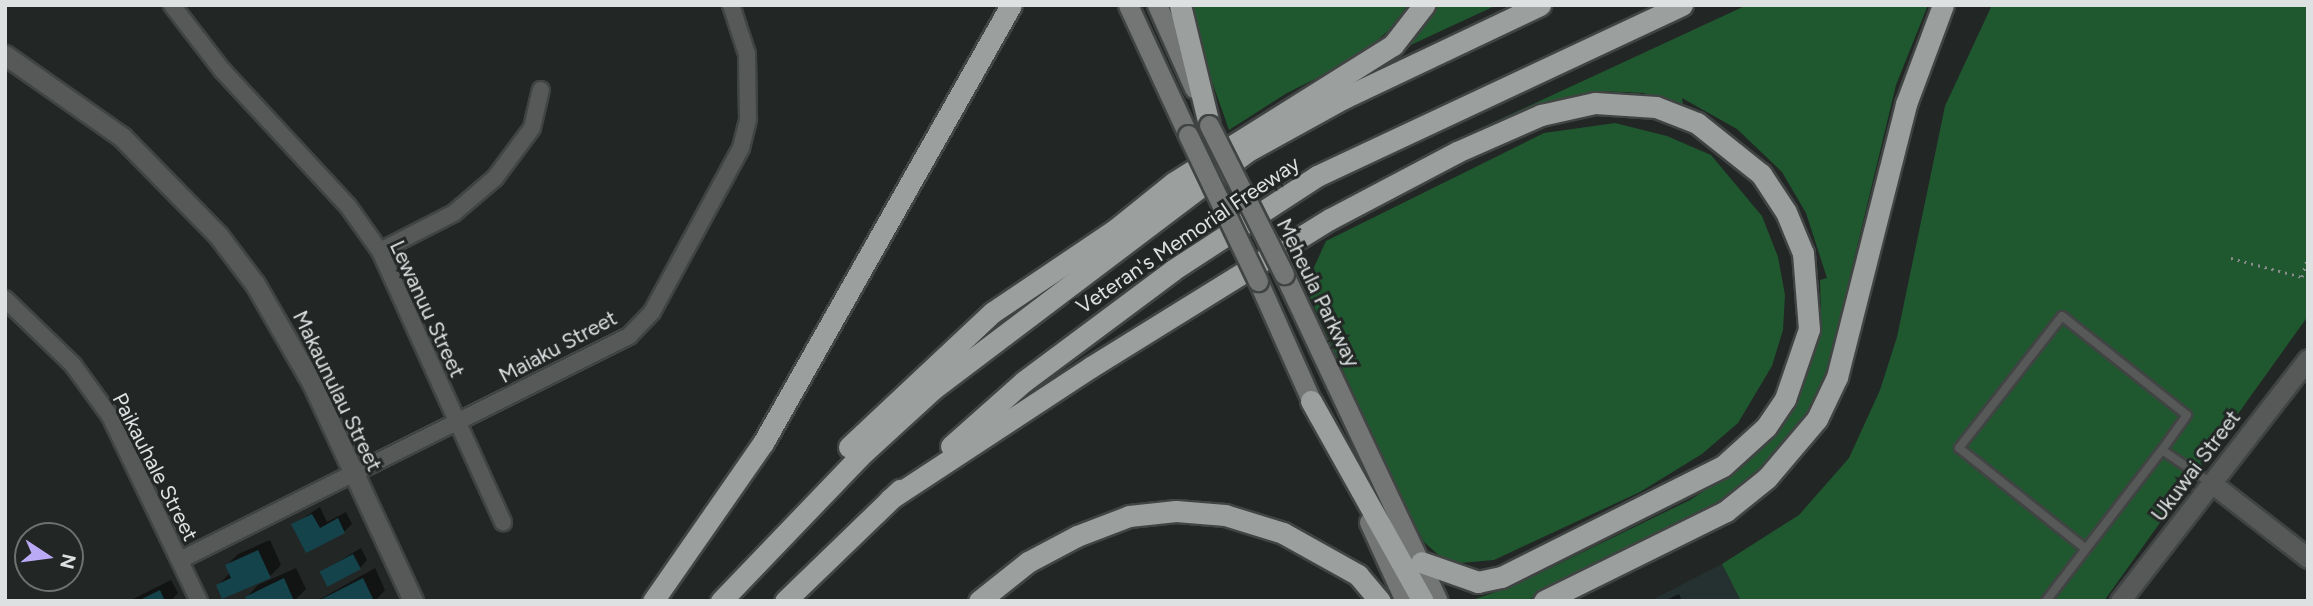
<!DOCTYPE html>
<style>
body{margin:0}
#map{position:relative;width:2313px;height:606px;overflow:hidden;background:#222625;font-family:Figtree,sans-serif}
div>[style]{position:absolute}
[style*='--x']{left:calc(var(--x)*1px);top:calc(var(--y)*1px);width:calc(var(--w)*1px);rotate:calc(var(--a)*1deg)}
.built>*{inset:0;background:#253130}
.green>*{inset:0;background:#1f572f}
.shadow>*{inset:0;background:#0007}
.building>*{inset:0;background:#15434c;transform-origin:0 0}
.path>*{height:2.5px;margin-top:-1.25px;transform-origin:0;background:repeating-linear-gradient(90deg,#888c8b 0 2px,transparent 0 7px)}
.roads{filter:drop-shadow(2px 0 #404443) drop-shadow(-2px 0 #404443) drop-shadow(0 2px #404443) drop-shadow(0 -2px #404443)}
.service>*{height:8px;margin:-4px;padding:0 4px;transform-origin:4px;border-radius:4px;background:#575958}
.minor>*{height:16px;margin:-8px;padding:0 8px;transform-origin:8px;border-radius:8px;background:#575958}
.tertiary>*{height:19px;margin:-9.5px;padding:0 9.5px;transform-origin:9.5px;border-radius:9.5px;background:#575958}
.secondary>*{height:19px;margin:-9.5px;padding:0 9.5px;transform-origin:9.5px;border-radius:9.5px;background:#737674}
.motorway>*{height:21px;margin:-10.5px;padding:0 10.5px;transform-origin:10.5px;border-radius:10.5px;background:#9ba09e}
.bridges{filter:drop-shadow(2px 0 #404443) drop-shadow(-2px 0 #404443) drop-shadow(0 2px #404443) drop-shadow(0 -2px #404443)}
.secondary-bridge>*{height:19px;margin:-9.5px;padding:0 9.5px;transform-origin:9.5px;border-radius:9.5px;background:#737674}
span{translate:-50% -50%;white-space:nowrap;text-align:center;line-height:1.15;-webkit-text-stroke:6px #222625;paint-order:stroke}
.street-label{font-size:21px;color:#dee1e1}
.frame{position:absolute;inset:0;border:7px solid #dee1e1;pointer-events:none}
.north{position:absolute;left:14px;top:522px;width:70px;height:70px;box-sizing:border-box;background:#222625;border:2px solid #6d7170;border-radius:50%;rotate:103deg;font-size:19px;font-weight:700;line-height:28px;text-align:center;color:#dee1e1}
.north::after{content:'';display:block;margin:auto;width:24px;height:32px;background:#baaaf6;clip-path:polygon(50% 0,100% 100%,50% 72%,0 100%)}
</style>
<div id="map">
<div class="built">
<div style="clip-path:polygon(1722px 564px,1741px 601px,1650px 601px)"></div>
</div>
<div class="green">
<div style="clip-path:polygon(1185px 5px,1408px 5px,1389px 30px,1359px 57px,1287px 93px,1229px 130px)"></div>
<div style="clip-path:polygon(1435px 5px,1497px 5px,1400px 50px)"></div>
<div style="clip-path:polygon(1747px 5px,1928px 5px,1896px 85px,1826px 376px,1805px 421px,1741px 492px,1526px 601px,1469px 601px,1513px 586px,1690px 500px,1731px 473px,1761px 446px,1801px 385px,1821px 321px,1820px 280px,1827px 278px,1806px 213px,1782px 172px,1737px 129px,1682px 98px,1683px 105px,1643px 93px,1599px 91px,1574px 96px,1401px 170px,1438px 148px)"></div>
<div style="clip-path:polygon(1992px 5px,2308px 5px,2308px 316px,2104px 601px,1741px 601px,1722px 564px,1799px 515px,1849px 458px,1880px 390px,1897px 337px,1945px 106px)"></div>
<div style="clip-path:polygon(1615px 123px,1667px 136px,1711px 155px,1762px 216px,1778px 257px,1785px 295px,1783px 330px,1772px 366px,1738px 423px,1702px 454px,1640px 492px,1494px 560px,1460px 563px,1442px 558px,1424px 542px,1406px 508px,1305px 287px,1326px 241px,1544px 133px)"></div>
</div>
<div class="shadow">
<div style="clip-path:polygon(320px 507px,327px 522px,346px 512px,352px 524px,344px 532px,293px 525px)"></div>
<div style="clip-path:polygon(270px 540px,281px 565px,270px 576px,218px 585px,230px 573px,227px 565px,238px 554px)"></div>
<div style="clip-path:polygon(361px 548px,367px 560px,360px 568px,321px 572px)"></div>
<div style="clip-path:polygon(296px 568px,306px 589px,294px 601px,248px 601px,247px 597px,258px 585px)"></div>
<div style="clip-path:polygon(375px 568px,385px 590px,375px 601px,317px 601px)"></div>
<div style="clip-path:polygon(171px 580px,178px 593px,171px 601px,129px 601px)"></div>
<div style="clip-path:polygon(1679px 594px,1682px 601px,1664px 601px)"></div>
</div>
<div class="building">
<div style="clip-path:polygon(312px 514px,320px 528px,338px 518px,345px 533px,306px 553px,291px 524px)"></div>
<div style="clip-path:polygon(258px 550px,271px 578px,222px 599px,216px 585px,231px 578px,225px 565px)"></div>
<div style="left:353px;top:554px;width:17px;height:38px;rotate:62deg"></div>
<div style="clip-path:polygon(284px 578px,294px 601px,247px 601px,245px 597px)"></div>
<div style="clip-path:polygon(363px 578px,374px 601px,318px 601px)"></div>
<div style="clip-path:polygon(160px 590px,165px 601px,138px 601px)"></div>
</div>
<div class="path">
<div style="--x:2231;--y:258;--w:73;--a:15"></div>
<div style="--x:2302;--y:277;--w:24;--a:-75"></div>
</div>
<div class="roads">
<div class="service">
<div style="--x:2086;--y:549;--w:162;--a:-141.5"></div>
<div style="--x:1959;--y:448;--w:167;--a:-52"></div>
<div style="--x:2062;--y:316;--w:159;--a:38.4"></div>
<div style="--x:2187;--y:415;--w:43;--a:125.5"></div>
<div style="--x:2046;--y:601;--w:190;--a:-52.5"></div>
<div style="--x:2162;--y:450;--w:59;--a:34"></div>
</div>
<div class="minor">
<div style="--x:172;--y:5;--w:82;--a:52.4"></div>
<div style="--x:222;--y:70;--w:185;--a:47.2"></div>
<div style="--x:348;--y:206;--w:55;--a:54.6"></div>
<div style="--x:380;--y:251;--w:298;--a:65.6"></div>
<div style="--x:380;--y:251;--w:83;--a:-27.2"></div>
<div style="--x:454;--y:213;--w:54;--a:-40.5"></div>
<div style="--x:495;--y:178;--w:62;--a:-53.5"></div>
<div style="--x:532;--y:128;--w:39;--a:-77"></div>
<div style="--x:5;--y:299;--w:95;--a:44.1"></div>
<div style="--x:73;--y:365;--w:63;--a:54"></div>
<div style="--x:110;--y:416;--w:205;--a:64.3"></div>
<div style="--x:180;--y:560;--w:502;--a:-26.51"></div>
<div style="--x:629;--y:336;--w:33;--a:-46"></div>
<div style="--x:652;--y:312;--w:187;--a:-61.5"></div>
<div style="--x:741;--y:148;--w:30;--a:-76"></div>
<div style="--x:748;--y:119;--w:65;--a:-90.9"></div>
<div style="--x:747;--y:54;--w:52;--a:-108.1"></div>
</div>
<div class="tertiary">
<div style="--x:5;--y:55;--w:143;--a:35"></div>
<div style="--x:122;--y:137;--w:137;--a:45.6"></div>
<div style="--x:218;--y:235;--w:61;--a:52.9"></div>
<div style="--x:255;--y:284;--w:114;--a:60.1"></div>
<div style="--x:312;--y:383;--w:240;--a:65.1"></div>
<div style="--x:2214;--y:485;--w:119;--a:37.8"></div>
<div style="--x:2120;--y:601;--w:306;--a:-52.2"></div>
</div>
<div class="secondary">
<div style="--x:1128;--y:5;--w:143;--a:65.2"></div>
<div style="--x:1157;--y:5;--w:91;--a:66"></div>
<div style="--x:1284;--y:274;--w:361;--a:64.8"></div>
<div style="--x:1258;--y:281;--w:148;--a:66"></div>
<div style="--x:1369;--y:522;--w:87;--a:65.5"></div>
</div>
<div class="motorway">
<div style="--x:1180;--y:5;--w:123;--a:76.4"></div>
<div style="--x:1311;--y:401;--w:229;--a:60.8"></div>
<div style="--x:951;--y:446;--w:96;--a:-41.6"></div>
<div style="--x:1023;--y:382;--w:187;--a:-36.7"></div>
<div style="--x:1173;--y:270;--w:172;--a:-33.1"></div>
<div style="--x:1317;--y:176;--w:403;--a:-25.1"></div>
<div style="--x:849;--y:447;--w:197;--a:-43.2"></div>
<div style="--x:993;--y:312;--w:148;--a:-34"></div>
<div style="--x:1116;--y:229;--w:73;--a:-38.9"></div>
<div style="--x:1173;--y:183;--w:260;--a:-32.1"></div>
<div style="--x:1393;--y:45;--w:51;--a:-52.2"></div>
<div style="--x:890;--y:499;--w:240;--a:-33.3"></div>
<div style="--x:1091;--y:367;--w:281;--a:-31.8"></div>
<div style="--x:1330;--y:219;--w:144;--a:-27.8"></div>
<div style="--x:1457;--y:152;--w:92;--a:-23.8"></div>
<div style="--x:1541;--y:115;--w:55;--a:-12.5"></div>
<div style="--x:1595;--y:103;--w:61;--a:3.8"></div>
<div style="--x:1656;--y:107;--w:44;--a:21.3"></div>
<div style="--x:1697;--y:123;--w:82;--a:38.6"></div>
<div style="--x:1761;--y:174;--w:45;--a:56.7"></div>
<div style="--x:1786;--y:212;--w:44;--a:67.5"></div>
<div style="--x:1803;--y:253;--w:76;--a:85.5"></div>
<div style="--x:1809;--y:329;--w:74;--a:108.9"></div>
<div style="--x:1785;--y:399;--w:34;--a:124"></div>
<div style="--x:1766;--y:427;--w:58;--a:137.8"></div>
<div style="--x:1723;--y:466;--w:248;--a:153.4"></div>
<div style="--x:1501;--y:577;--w:24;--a:168"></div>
<div style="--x:1478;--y:582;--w:60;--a:-160.7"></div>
<div style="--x:653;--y:601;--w:193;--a:-55.2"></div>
<div style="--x:763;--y:443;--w:503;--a:-60.48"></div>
<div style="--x:721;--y:601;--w:201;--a:-46.2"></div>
<div style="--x:860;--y:456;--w:99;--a:-42.5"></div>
<div style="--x:933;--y:389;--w:393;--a:-37.1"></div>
<div style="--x:1246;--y:152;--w:112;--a:-28.9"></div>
<div style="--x:1344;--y:98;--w:217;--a:-25.4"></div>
<div style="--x:785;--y:601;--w:160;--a:-44"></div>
<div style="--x:979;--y:601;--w:63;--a:-38.5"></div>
<div style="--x:1028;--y:562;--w:55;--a:-28"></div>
<div style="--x:1077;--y:536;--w:56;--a:-21"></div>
<div style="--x:1129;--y:516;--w:47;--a:-6.1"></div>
<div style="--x:1176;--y:511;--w:49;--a:4.7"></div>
<div style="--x:1225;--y:515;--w:61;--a:17.2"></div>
<div style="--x:1283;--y:533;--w:86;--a:29.2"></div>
<div style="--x:1358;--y:575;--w:34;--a:50"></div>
<div style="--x:1544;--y:601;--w:203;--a:-26.3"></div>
<div style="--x:1726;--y:511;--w:53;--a:-38.8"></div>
<div style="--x:1767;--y:478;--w:77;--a:-49.7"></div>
<div style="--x:1817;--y:419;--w:47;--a:-64.5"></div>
<div style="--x:1837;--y:377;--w:282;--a:-75.8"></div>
<div style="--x:1906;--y:104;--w:106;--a:-69.5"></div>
</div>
</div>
<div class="bridges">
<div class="secondary-bridge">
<div style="--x:1209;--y:125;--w:167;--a:63.3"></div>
<div style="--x:1188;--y:135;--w:162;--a:64.4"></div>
</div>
</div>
<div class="street-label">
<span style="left:1188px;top:235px;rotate:-34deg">Veteran's Memorial Freeway</span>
<span style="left:1318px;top:293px;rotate:64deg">Meheula Parkway</span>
<span style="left:427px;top:309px;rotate:65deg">Lewanuu Street</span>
<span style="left:558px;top:347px;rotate:-28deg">Maiaku Street</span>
<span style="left:337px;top:391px;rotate:64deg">Makaunulau Street</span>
<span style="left:2196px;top:466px;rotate:-53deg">Ukuwai Street</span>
<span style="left:155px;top:467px;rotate:63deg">Paikauhale Street</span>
</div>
<div class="frame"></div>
<div class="north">N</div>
</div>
